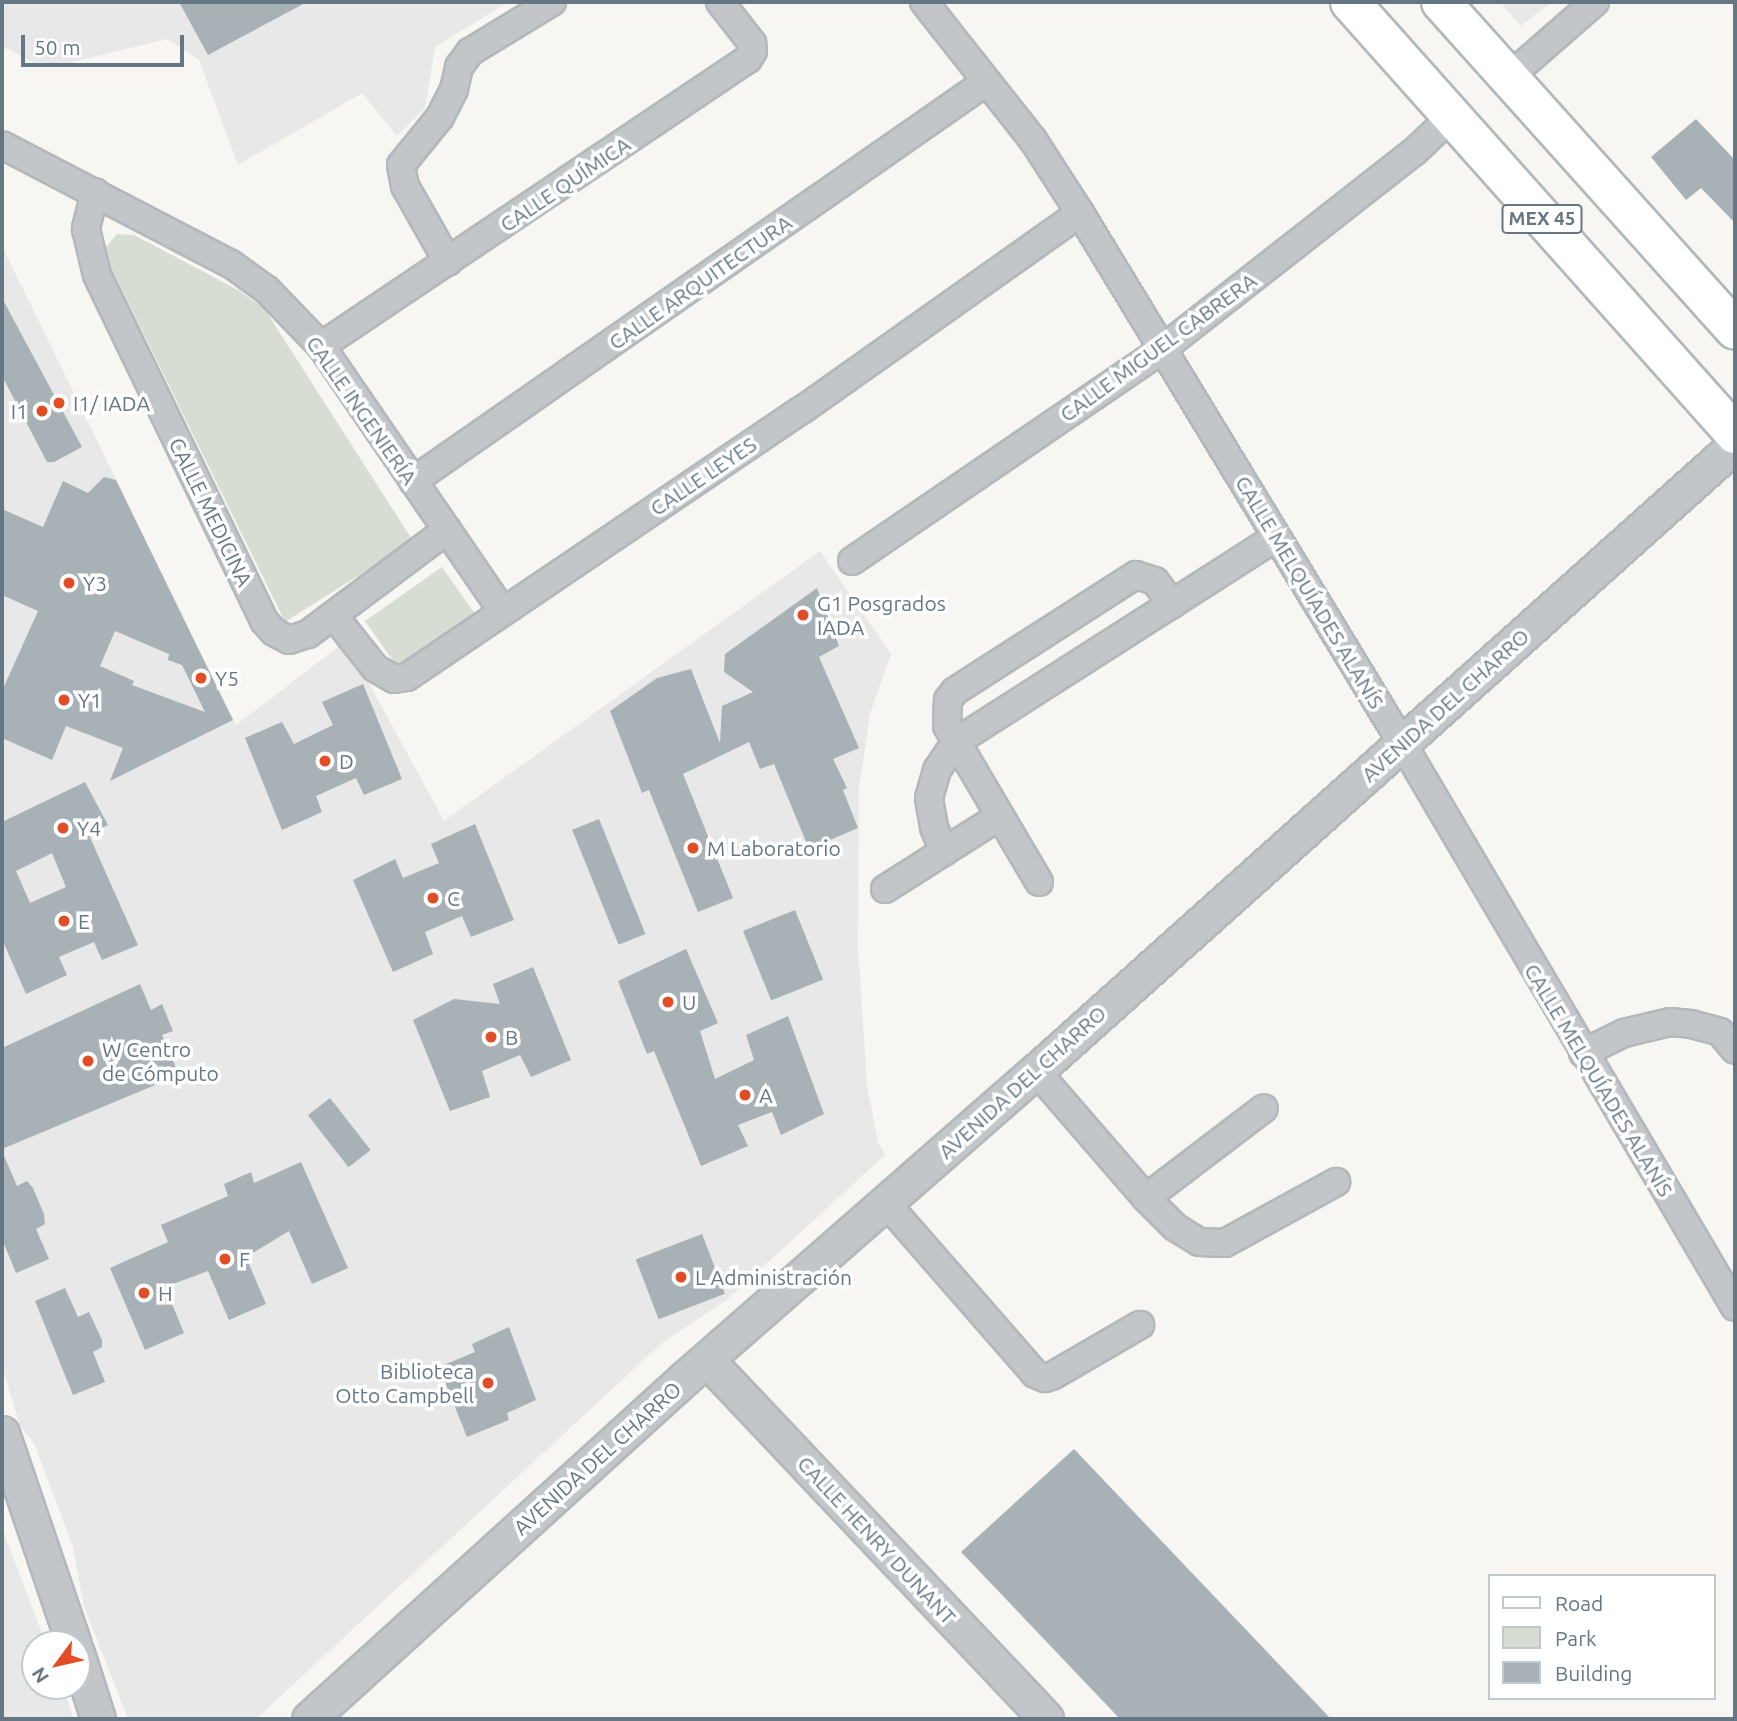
<!DOCTYPE html>
<meta charset="utf-8">
<style>
body{margin:0}
#map{position:relative;width:1737px;height:1721px;overflow:hidden;background:#f7f6f3;font-family:Ubuntu,sans-serif}
div>[style]{position:absolute}
[style*='--x']{left:calc(var(--x)*1px);top:calc(var(--y)*1px);width:calc(var(--w)*1px);rotate:calc(var(--a)*1deg)}
.built>*{inset:0;background:#e7e8e7}
.green>*{inset:0;background:#d8ddd4;transform-origin:0 0}
.building>*{inset:0;background:#a8b1b6;transform-origin:0 0}
.roads{filter:drop-shadow(2px 0 #b3b8bb) drop-shadow(-2px 0 #b3b8bb) drop-shadow(0 2px #b3b8bb) drop-shadow(0 -2px #b3b8bb)}
.minor>*{height:26px;margin:-13px;padding:0 13px;transform-origin:13px;border-radius:13px;background:#c2c6c9}
.tertiary>*{height:33px;margin:-16.5px;padding:0 16.5px;transform-origin:16.5px;border-radius:16.5px;background:#c2c6c9}
.primary>*{height:38px;margin:-19px;padding:0 19px;transform-origin:19px;border-radius:19px;background:#fff}
.dots>*{width:19px;height:19px;translate:-50% -50%;box-sizing:border-box;border:4px solid #fff;border-radius:50%}
span{translate:-50% -50%;white-space:nowrap;text-align:center;line-height:1.15;-webkit-text-stroke:7px #fff;paint-order:stroke}
.shield-label span{padding:2px 5px;background:#fff;border:2px solid;border-radius:5px;-webkit-text-stroke-width:0}
.shield-label{font-size:19px;color:#657784;font-weight:700}
.street-label{font-size:21px;color:#657784}
.poi-label{font-size:21px;color:#657784}
.left{translate:0 -50%;text-align:left}
.right{translate:-100% -50%;text-align:right}
.frame{position:absolute;inset:0;border:4px solid #657784;pointer-events:none}
.legend{position:absolute;left:1488px;top:1574px;width:228px;height:126px;box-sizing:border-box;background:#fff;border:2px solid #c1c9ce;margin:0;padding:9px 12px;list-style:none;font-size:21px;color:#657784}
.legend li{display:flex;align-items:center;gap:14px;height:35px}
.legend b{width:35px;border:2px solid #c1c9ce}
.north{position:absolute;left:21px;top:1630px;width:70px;height:70px;box-sizing:border-box;background:#fff;border:2px solid #c1c9ce;border-radius:50%;rotate:237deg;font-size:19px;font-weight:700;line-height:28px;text-align:center;color:#657784}
.north::after{content:'';display:block;margin:auto;width:24px;height:32px;background:#e34d26;clip-path:polygon(50% 0,100% 100%,50% 72%,0 100%)}
.scale{position:absolute;left:21px;top:35px;width:163px;height:32px;box-sizing:border-box;border:4px solid #657784;border-top:0;padding-left:9px;font-size:21px;line-height:24px;white-space:nowrap;color:#657784;-webkit-text-stroke:5px #fff;paint-order:stroke}
</style>
<div id="map">
<div class="built">
<div style="clip-path:polygon(2px 2px,508px 2px,435px 47px,425px 108px,397px 136px,362px 93px,238px 165px,199px 60px,167px 39px,64px 64px,33px 62px,2px 46px)"></div>
<div style="clip-path:polygon(1500px 2px,1552px 2px,1521px 26px)"></div>
<div style="clip-path:polygon(2px 246px,236px 725px,346px 641px,444px 821px,820px 551px,891px 654px,870px 714px,859px 788px,858px 947px,867px 1086px,878px 1142px,885px 1155px,728px 1299px,663px 1342px,256px 1719px,128px 1719px,84px 1606px,73px 1547px,34px 1443px,20px 1426px,2px 1365px)"></div>
<div style="clip-path:polygon(2px 1528px,46px 1644px,35px 1644px,35px 1686px,62px 1686px,74px 1719px,2px 1719px)"></div>
</div>
<div class="green">
<div style="clip-path:polygon(117px 234px,134px 235px,238px 290px,264px 308px,413px 541px,285px 622px,103px 251px)"></div>
<div style="left:442px;top:567px;width:56px;height:94px;rotate:55deg"></div>
</div>
<div class="building">
<div style="clip-path:polygon(179px 2px,307px 2px,208px 55px)"></div>
<div style="clip-path:polygon(1696px 119px,1735px 160px,1735px 223px,1701px 188px,1686px 200px,1651px 157px)"></div>
<div style="clip-path:polygon(2px 298px,82px 447px,54px 462px,47px 462px,2px 376px)"></div>
<div style="clip-path:polygon(evenodd,104px 477px,116px 480px,233px 720px,110px 781px,123px 748px,66px 726px,52px 760px,2px 738px,2px 691px,38px 611px,2px 595px,2px 509px,43px 527px,63px 481px,88px 493px,104px 477px,115px 631px,169px 654px,168px 660px,182px 665px,205px 712px,132px 685px,134px 681px,100px 666px,115px 631px)"></div>
<div style="clip-path:polygon(817px 588px,839px 646px,819px 657px,859px 748px,833px 759px,847px 788px,843px 790px,858px 828px,809px 849px,774px 764px,760px 769px,749px 742px,683px 774px,733px 898px,698px 912px,649px 790px,642px 793px,610px 711px,657px 678px,691px 669px,720px 743px,722px 706px,753px 692px,724px 672px,725px 654px)"></div>
<div style="clip-path:polygon(363px 684px,402px 779px,364px 795px,356px 778px,316px 796px,322px 812px,282px 830px,245px 738px,282px 722px,294px 744px,333px 725px,322px 702px)"></div>
<div style="clip-path:polygon(evenodd,85px 782px,108px 825px,89px 835px,138px 945px,102px 960px,94px 942px,59px 957px,67px 975px,26px 994px,2px 939px,2px 822px,85px 782px,52px 853px,66px 887px,30px 903px,16px 871px,52px 853px)"></div>
<div style="left:599px;top:819px;width:124px;height:29px;rotate:68deg"></div>
<div style="clip-path:polygon(475px 824px,514px 920px,471px 937px,462px 916px,425px 932px,433px 954px,393px 972px,353px 880px,395px 859px,403px 878px,439px 863px,431px 844px)"></div>
<div style="left:795px;top:910px;width:75px;height:56px;rotate:68deg"></div>
<div style="clip-path:polygon(686px 949px,718px 1023px,700px 1031px,715px 1079px,754px 1060px,746px 1035px,788px 1016px,824px 1114px,781px 1135px,772px 1112px,738px 1125px,748px 1146px,701px 1166px,654px 1051px,647px 1054px,618px 981px)"></div>
<div style="clip-path:polygon(533px 967px,571px 1060px,531px 1077px,520px 1055px,482px 1071px,490px 1097px,450px 1111px,413px 1020px,454px 999px,500px 1004px,493px 984px)"></div>
<div style="clip-path:polygon(140px 984px,151px 1010px,162px 1004px,173px 1031px,162px 1035px,179px 1075px,2px 1149px,2px 1048px)"></div>
<div style="left:330px;top:1098px;width:66px;height:28px;rotate:52deg"></div>
<div style="clip-path:polygon(2px 1151px,17px 1186px,27px 1181px,33px 1188px,44px 1214px,45px 1224px,36px 1229px,49px 1259px,16px 1273px,2px 1239px)"></div>
<div style="clip-path:polygon(301px 1162px,348px 1268px,312px 1284px,289px 1231px,246px 1257px,266px 1304px,229px 1320px,208px 1271px,165px 1287px,184px 1333px,145px 1350px,110px 1268px,168px 1242px,161px 1225px,228px 1196px,224px 1184px,251px 1172px,254px 1183px)"></div>
<div style="left:702px;top:1234px;width:64px;height:71px;rotate:69deg"></div>
<div style="clip-path:polygon(65px 1288px,78px 1317px,89px 1312px,102px 1340px,102px 1347px,93px 1352px,105px 1382px,73px 1395px,35px 1301px)"></div>
<div style="clip-path:polygon(509px 1327px,536px 1400px,507px 1413px,509px 1420px,467px 1437px,439px 1367px,475px 1352px,472px 1344px)"></div>
<div style="clip-path:polygon(1074px 1449px,1331px 1719px,1120px 1719px,961px 1552px)"></div>
</div>
<div class="roads">
<div class="minor">
<div style="--x:924;--y:2;--w:176;--a:51.7"></div>
<div style="--x:1033;--y:140;--w:87;--a:57.2"></div>
<div style="--x:1080;--y:213;--w:620;--a:58.72"></div>
<div style="--x:1402;--y:743;--w:655;--a:59.44"></div>
<div style="--x:1509;--y:77;--w:114;--a:-41.1"></div>
<div style="--x:2;--y:145;--w:258;--a:27.5"></div>
<div style="--x:231;--y:264;--w:44;--a:35.8"></div>
<div style="--x:267;--y:290;--w:78;--a:46"></div>
<div style="--x:321;--y:346;--w:322;--a:55.6"></div>
<div style="--x:95;--y:192;--w:38;--a:104"></div>
<div style="--x:86;--y:229;--w:47;--a:76.6"></div>
<div style="--x:97;--y:275;--w:384;--a:64.2"></div>
<div style="--x:264;--y:621;--w:15;--a:48"></div>
<div style="--x:274;--y:632;--w:17;--a:28"></div>
<div style="--x:289;--y:640;--w:20;--a:-18"></div>
<div style="--x:308;--y:634;--w:174;--a:-36.8"></div>
<div style="--x:448;--y:262;--w:87;--a:-119.5"></div>
<div style="--x:405;--y:186;--w:21;--a:-101"></div>
<div style="--x:401;--y:165;--w:62;--a:-50.9"></div>
<div style="--x:440;--y:117;--w:31;--a:-63"></div>
<div style="--x:454;--y:89;--w:23;--a:-77"></div>
<div style="--x:459;--y:67;--w:19;--a:-54"></div>
<div style="--x:470;--y:52;--w:96;--a:-31.4"></div>
<div style="--x:321;--y:346;--w:514;--a:-33.91"></div>
<div style="--x:748;--y:59;--w:9;--a:-58"></div>
<div style="--x:753;--y:51;--w:8;--a:-97"></div>
<div style="--x:752;--y:43;--w:52;--a:-128"></div>
<div style="--x:413;--y:481;--w:698;--a:-34.85"></div>
<div style="--x:852;--y:561;--w:374;--a:-34.3"></div>
<div style="--x:1161;--y:350;--w:323;--a:-38.1"></div>
<div style="--x:1415;--y:151;--w:50;--a:-43.4"></div>
<div style="--x:334;--y:616;--w:66;--a:51.7"></div>
<div style="--x:375;--y:668;--w:22;--a:30"></div>
<div style="--x:394;--y:679;--w:13;--a:-9"></div>
<div style="--x:407;--y:677;--w:477;--a:-34.1"></div>
<div style="--x:802;--y:410;--w:341;--a:-35.3"></div>
<div style="--x:944;--y:852;--w:27;--a:-112"></div>
<div style="--x:934;--y:827;--w:29;--a:-100"></div>
<div style="--x:929;--y:798;--w:29;--a:-74"></div>
<div style="--x:937;--y:770;--w:34;--a:-56"></div>
<div style="--x:956;--y:742;--w:380;--a:-32.6"></div>
<div style="--x:1039;--y:882;--w:181;--a:-120.5"></div>
<div style="--x:947;--y:726;--w:26;--a:-88"></div>
<div style="--x:948;--y:700;--w:11;--a:-52"></div>
<div style="--x:955;--y:691;--w:215;--a:-32.7"></div>
<div style="--x:1136;--y:575;--w:20;--a:18"></div>
<div style="--x:1155;--y:581;--w:29;--a:54"></div>
<div style="--x:885;--y:889;--w:136;--a:-32.4"></div>
<div style="--x:1583;--y:1053;--w:46;--a:-26"></div>
<div style="--x:1624;--y:1033;--w:47;--a:-13.4"></div>
<div style="--x:1670;--y:1022;--w:21;--a:5"></div>
<div style="--x:1691;--y:1024;--w:30;--a:15"></div>
<div style="--x:1720;--y:1032;--w:23;--a:50"></div>
<div style="--x:1036;--y:1071;--w:168;--a:49.1"></div>
<div style="--x:1146;--y:1198;--w:41;--a:45"></div>
<div style="--x:1175;--y:1227;--w:28;--a:32"></div>
<div style="--x:1199;--y:1242;--w:26;--a:2"></div>
<div style="--x:1225;--y:1243;--w:127;--a:-28.8"></div>
<div style="--x:1146;--y:1198;--w:148;--a:-37.3"></div>
<div style="--x:886;--y:1203;--w:227;--a:48.9"></div>
<div style="--x:1035;--y:1374;--w:11;--a:22"></div>
<div style="--x:1045;--y:1378;--w:7;--a:-16"></div>
<div style="--x:1052;--y:1376;--w:102;--a:-30.1"></div>
</div>
<div class="tertiary">
<div style="--x:708;--y:1361;--w:492;--a:46.6"></div>
<div style="--x:2;--y:1433;--w:223;--a:71.2"></div>
<div style="--x:77;--y:1653;--w:69;--a:72.3"></div>
<div style="--x:309;--y:1719;--w:509;--a:-42.21"></div>
<div style="--x:686;--y:1377;--w:465;--a:-41.2"></div>
<div style="--x:1036;--y:1071;--w:938;--a:-41.85"></div>
</div>
<div class="primary">
<div style="--x:1350;--y:2;--w:579;--a:48.29"></div>
<div style="--x:1441;--y:2;--w:440;--a:48.1"></div>
</div>
</div>
<div class="dots">
<div style="left:59px;top:403px;background:#e34d26"></div>
<div style="left:42px;top:411px;background:#e34d26"></div>
<div style="left:69px;top:583px;background:#e34d26"></div>
<div style="left:803px;top:615px;background:#e34d26"></div>
<div style="left:201px;top:678px;background:#e34d26"></div>
<div style="left:64px;top:700px;background:#e34d26"></div>
<div style="left:325px;top:761px;background:#e34d26"></div>
<div style="left:63px;top:828px;background:#e34d26"></div>
<div style="left:693px;top:848px;background:#e34d26"></div>
<div style="left:433px;top:898px;background:#e34d26"></div>
<div style="left:64px;top:921px;background:#e34d26"></div>
<div style="left:668px;top:1002px;background:#e34d26"></div>
<div style="left:491px;top:1037px;background:#e34d26"></div>
<div style="left:88px;top:1061px;background:#e34d26"></div>
<div style="left:745px;top:1095px;background:#e34d26"></div>
<div style="left:225px;top:1259px;background:#e34d26"></div>
<div style="left:681px;top:1277px;background:#e34d26"></div>
<div style="left:144px;top:1293px;background:#e34d26"></div>
<div style="left:488px;top:1383px;background:#e34d26"></div>
</div>
<div class="shield-label">
<span style="left:1542px;top:219px">MEX 45</span>
</div>
<div class="street-label">
<span style="left:565px;top:184px;rotate:-34deg">CALLE QUÍMICA</span>
<span style="left:700px;top:282px;rotate:-35deg">CALLE ARQUITECTURA</span>
<span style="left:1158px;top:347px;rotate:-36deg">CALLE MIGUEL CABRERA</span>
<span style="left:362px;top:410px;rotate:55deg">CALLE INGENIERÍA</span>
<span style="left:703px;top:476px;rotate:-34deg">CALLE LEYES</span>
<span style="left:211px;top:512px;rotate:64deg">CALLE MEDICINA</span>
<span style="left:1310px;top:592px;rotate:59deg">CALLE MELQUÍADES ALANÍS</span>
<span style="left:1445px;top:705px;rotate:-42deg">AVENIDA DEL CHARRO</span>
<span style="left:1599px;top:1080px;rotate:59deg">CALLE MELQUÍADES ALANÍS</span>
<span style="left:1022px;top:1082px;rotate:-42deg">AVENIDA DEL CHARRO</span>
<span style="left:597px;top:1458px;rotate:-42deg">AVENIDA DEL CHARRO</span>
<span style="left:877px;top:1540px;rotate:47deg">CALLE HENRY DUNANT</span>
</div>
<div class="poi-label">
<span class="left" style="left:73px;top:403px">I1/ IADA</span>
<span class="right" style="left:28px;top:411px">I1</span>
<span class="left" style="left:83px;top:583px">Y3</span>
<span class="left" style="left:817px;top:615px">G1 Posgrados<br>IADA</span>
<span class="left" style="left:215px;top:678px">Y5</span>
<span class="left" style="left:78px;top:700px">Y1</span>
<span class="left" style="left:339px;top:761px">D</span>
<span class="left" style="left:77px;top:828px">Y4</span>
<span class="left" style="left:707px;top:848px">M Laboratorio</span>
<span class="left" style="left:447px;top:898px">C</span>
<span class="left" style="left:78px;top:921px">E</span>
<span class="left" style="left:682px;top:1002px">U</span>
<span class="left" style="left:505px;top:1037px">B</span>
<span class="left" style="left:102px;top:1061px">W Centro<br>de Cómputo</span>
<span class="left" style="left:759px;top:1095px">A</span>
<span class="left" style="left:239px;top:1259px">F</span>
<span class="left" style="left:695px;top:1277px">L Administración</span>
<span class="left" style="left:158px;top:1293px">H</span>
<span class="right" style="left:474px;top:1383px">Biblioteca<br>Otto Campbell</span>
</div>
<div class="frame"></div>
<ul class="legend">
<li><b style="height:9px;background:#fff"></b>Road</li>
<li><b style="height:19px;background:#d8ddd4"></b>Park</li>
<li><b style="height:19px;background:#a8b1b6"></b>Building</li>
</ul>
<div class="north">N</div>
<div class="scale">50 m</div>
</div>
